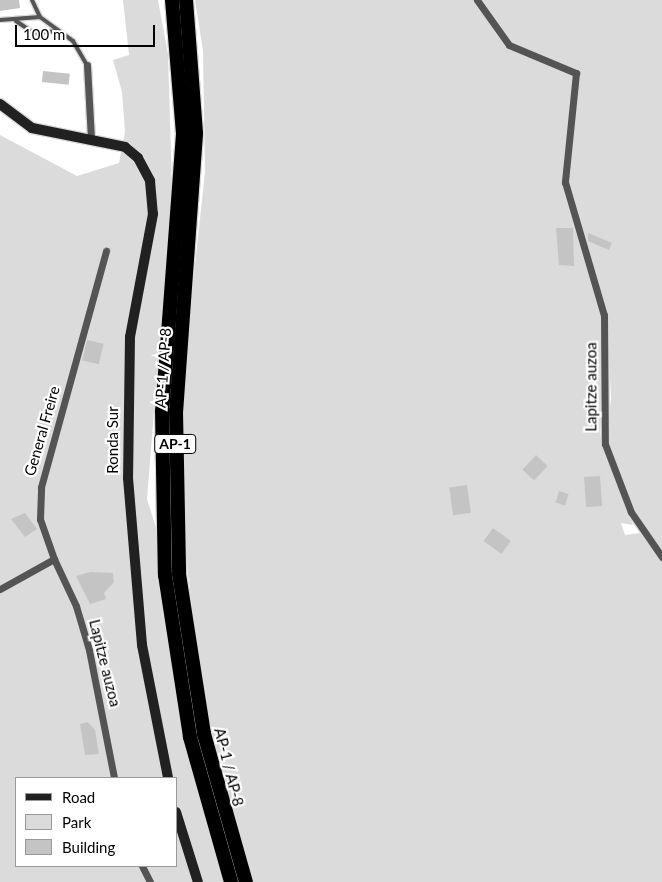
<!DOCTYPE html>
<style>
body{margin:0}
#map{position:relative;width:662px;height:882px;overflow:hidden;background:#fff;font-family:Lato,sans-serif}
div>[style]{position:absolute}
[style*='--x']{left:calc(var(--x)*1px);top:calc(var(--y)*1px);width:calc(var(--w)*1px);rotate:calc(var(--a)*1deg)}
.green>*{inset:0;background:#dbdbdb}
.building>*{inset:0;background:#c4c4c4;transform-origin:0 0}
.roads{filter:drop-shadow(1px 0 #dbdbdb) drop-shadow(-1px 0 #dbdbdb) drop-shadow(0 1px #dbdbdb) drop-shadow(0 -1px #dbdbdb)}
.lane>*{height:4px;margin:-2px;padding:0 2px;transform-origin:2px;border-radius:2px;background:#545454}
.street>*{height:7px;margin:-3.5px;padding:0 3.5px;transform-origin:3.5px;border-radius:3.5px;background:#545454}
.secondary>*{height:10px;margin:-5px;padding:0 5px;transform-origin:5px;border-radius:5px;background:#212121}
.highway>*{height:14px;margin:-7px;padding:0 7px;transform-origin:7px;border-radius:7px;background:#000}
span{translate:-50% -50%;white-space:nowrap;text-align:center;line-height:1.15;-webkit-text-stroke:4.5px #fff;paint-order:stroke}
.shield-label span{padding:1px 4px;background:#fff;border:1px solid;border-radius:4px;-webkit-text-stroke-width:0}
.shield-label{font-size:14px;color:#000;font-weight:700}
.street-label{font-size:15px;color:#000}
.legend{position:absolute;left:15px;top:777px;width:162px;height:90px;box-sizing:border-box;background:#fff;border:1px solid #999;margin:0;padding:6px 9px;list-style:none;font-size:15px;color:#000}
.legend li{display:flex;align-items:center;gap:10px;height:25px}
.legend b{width:25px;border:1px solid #999}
.scale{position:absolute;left:15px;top:25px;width:140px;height:22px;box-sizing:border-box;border:2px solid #000;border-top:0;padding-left:6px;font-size:15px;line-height:18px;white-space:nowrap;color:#000;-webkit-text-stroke:4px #fff;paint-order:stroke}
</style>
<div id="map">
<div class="green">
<div style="clip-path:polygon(evenodd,123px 0,158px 0,168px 54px,172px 186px,147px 499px,199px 664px,187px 566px,183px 477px,184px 368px,205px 172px,203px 51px,195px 0,662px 0,662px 557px,632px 509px,607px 437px,611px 398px,608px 336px,602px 337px,600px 434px,633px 525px,621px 523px,625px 535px,640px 533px,662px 562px,662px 882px,0 882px,0 135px,77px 176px,119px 163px,125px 132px,122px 92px,113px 60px,129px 55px,123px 0,16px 778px,176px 778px,176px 866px,16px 866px,16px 778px)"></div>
</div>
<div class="building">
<div style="clip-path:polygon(0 0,19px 0,20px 8px,0 11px)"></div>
<div style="left:43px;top:71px;width:27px;height:11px;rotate:6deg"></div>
<div style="clip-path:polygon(556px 228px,573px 228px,574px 266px,559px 265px)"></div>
<div style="clip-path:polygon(588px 233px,612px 243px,609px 250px,588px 241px)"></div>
<div style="left:87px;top:340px;width:17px;height:21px;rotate:13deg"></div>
<div style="left:536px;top:455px;width:16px;height:20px;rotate:43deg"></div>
<div style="left:600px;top:476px;width:30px;height:16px;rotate:86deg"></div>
<div style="left:467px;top:485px;width:28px;height:18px;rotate:82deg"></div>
<div style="left:559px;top:491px;width:10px;height:12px;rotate:17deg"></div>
<div style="clip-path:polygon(25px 513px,37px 529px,25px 537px,11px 519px)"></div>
<div style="left:493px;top:528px;width:22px;height:16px;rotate:36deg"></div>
<div style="clip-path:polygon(90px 572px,113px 573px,114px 582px,104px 593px,106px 599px,90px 604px,76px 576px)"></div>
<div style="clip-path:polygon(88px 722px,95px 730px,99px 754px,85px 755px,80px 724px)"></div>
</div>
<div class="roads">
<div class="lane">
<div style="--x:32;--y:0;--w:19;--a:65"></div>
<div style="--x:40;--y:17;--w:41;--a:36"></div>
<div style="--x:73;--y:41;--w:28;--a:60"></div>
<div style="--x:0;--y:20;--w:40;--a:-4.3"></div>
<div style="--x:16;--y:21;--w:22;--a:34"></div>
<div style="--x:34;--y:33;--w:24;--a:-5"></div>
</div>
<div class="street">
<div style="--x:477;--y:0;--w:55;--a:54.6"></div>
<div style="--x:509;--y:45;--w:73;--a:22.7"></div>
<div style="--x:576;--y:73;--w:110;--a:95.8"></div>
<div style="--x:565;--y:182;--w:139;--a:73.7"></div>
<div style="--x:604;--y:315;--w:129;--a:89.6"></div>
<div style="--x:605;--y:444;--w:73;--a:69.1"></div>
<div style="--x:631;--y:512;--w:55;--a:55.4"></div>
<div style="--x:87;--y:65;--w:74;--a:86.9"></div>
<div style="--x:54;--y:559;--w:52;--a:64.9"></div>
<div style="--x:76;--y:606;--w:46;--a:73.5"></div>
<div style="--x:89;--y:650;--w:130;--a:78.9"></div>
<div style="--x:0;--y:589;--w:62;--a:-29.1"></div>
<div style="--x:54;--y:559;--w:42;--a:-109.3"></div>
<div style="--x:40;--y:519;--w:32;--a:-88"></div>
<div style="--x:41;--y:487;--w:245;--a:-74.6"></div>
<div style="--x:142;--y:866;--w:18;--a:63"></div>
</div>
<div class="secondary">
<div style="--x:0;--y:104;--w:40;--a:37"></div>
<div style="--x:32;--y:128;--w:95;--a:11.5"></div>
<div style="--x:125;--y:147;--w:17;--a:40"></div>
<div style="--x:138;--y:158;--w:26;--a:62"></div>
<div style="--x:150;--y:181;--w:33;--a:85"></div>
<div style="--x:153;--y:214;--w:125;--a:100.6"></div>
<div style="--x:130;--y:337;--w:141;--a:90.8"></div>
<div style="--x:128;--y:478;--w:168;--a:85.2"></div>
<div style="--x:142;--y:645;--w:136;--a:78.9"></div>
<div style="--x:176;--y:812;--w:73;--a:72.6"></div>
</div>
<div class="highway">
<div style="--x:172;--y:0;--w:134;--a:85.3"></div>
<div style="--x:183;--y:134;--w:278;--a:94.3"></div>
<div style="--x:162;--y:411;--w:164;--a:89"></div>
<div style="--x:165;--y:575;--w:164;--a:81.2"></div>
<div style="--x:190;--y:737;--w:151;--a:74.2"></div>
<div style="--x:186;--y:0;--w:134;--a:85.7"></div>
<div style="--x:196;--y:134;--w:278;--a:94.1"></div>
<div style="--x:176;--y:411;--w:163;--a:88.9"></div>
<div style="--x:179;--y:574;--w:162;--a:81.1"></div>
<div style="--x:204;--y:734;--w:154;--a:74.2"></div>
</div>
</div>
<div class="shield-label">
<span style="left:175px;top:444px">AP-1</span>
</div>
<div class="street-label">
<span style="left:163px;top:368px;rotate:-86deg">AP-1 / AP-8</span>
<span style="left:591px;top:387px;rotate:-90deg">Lapitze auzoa</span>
<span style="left:42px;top:431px;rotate:-74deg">General Freire</span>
<span style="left:113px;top:440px;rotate:-90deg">Ronda Sur</span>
<span style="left:105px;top:663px;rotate:76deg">Lapitze auzoa</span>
<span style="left:229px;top:767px;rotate:76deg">AP-1 / AP-8</span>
</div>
<ul class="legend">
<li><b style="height:6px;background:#212121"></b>Road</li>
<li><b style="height:14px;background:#dbdbdb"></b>Park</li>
<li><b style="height:14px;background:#c4c4c4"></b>Building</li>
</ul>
<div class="scale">100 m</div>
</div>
